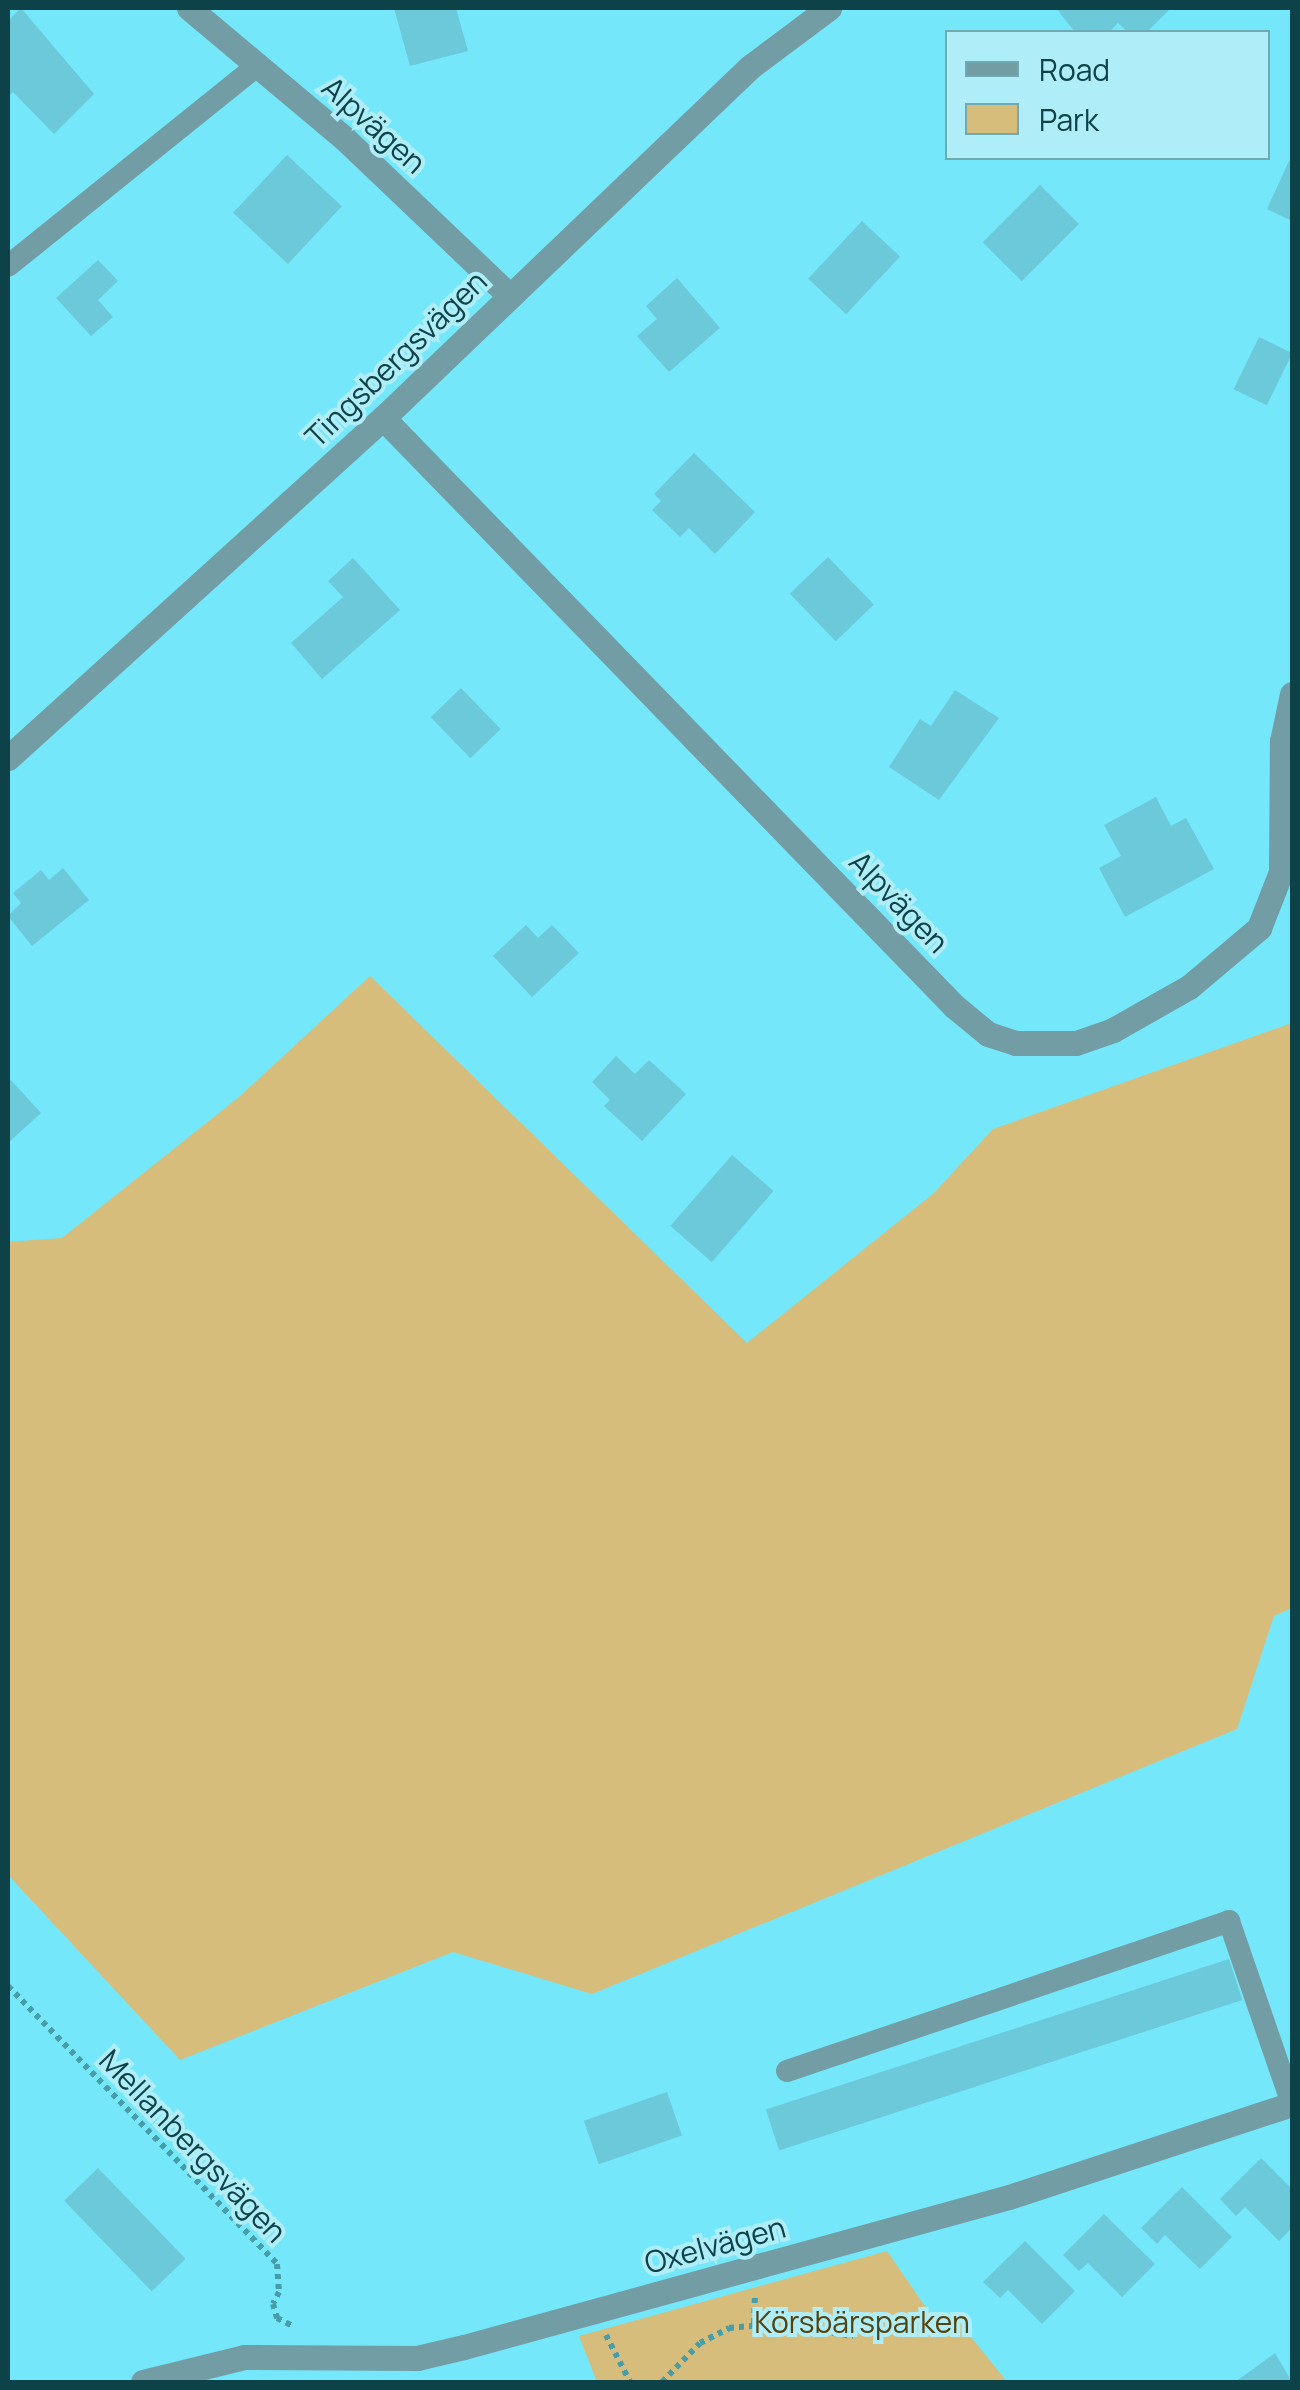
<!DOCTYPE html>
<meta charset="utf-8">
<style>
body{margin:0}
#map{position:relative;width:1300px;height:2390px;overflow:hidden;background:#75e7fa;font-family:Manrope,sans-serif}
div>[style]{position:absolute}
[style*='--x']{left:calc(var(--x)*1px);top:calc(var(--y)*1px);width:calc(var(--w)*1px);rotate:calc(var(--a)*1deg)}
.green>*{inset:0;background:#d6bd7b}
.building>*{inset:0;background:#6bc9d9;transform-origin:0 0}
.path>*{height:6px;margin-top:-3px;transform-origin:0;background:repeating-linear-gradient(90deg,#479daa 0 5px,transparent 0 10px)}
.lane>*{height:22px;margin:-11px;padding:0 11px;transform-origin:11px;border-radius:11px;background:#729da5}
.street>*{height:25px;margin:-12.5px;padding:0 12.5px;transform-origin:12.5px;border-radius:12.5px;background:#729da5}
span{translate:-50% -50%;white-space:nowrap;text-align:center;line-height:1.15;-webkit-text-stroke:8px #afedf8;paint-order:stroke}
.street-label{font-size:30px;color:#0e4249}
.park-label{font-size:30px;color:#54430c}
.frame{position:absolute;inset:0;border:10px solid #0e4249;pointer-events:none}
.legend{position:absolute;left:945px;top:30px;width:325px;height:130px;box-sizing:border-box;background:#afedf8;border:2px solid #6fa9b2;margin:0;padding:12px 18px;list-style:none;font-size:30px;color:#0e4249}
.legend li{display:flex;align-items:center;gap:20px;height:50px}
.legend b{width:50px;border:2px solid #6fa9b2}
</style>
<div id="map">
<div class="green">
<div style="clip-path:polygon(370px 976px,747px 1343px,934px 1193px,993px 1129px,1292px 1023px,1292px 1608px,1274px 1616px,1237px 1729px,592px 1994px,453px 1952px,180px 2060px,8px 1875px,8px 1242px,62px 1238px,239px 1097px)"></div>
<div style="clip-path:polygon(887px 2251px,931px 2315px,956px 2318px,1007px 2382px,597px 2382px,579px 2336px)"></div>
</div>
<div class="building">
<div style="clip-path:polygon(21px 8px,94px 94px,54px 134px,13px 92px,8px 97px,8px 21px)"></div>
<div style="clip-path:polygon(394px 8px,456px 8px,468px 51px,410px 66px)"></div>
<div style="clip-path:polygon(1056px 8px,1167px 8px,1169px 10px,1147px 32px,1128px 32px,1118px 23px,1109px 32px,1075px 32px)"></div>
<div style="left:287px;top:155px;width:75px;height:79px;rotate:43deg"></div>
<div style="clip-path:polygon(1289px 161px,1292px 163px,1292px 221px,1267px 209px)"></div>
<div style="left:1040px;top:185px;width:55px;height:81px;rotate:45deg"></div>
<div style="left:862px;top:221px;width:52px;height:79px;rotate:43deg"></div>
<div style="clip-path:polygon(98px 260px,118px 281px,98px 300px,113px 317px,91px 336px,56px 298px)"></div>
<div style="clip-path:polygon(677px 278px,720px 328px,669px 372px,637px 336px,657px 319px,646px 306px)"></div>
<div style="left:1259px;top:337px;width:37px;height:58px;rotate:26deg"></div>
<div style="clip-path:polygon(694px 453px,755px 512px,715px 554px,689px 528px,680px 537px,652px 510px,661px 501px,654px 494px)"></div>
<div style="left:828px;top:557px;width:66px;height:53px;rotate:46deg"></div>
<div style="clip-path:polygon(353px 558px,400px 610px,322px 679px,291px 643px,343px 597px,328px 581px)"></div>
<div style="left:461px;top:688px;width:57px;height:42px;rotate:46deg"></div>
<div style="clip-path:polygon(955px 690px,999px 718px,939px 800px,889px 767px,920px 719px,931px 726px)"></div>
<div style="clip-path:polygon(1156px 797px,1171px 826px,1186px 818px,1214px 869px,1125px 917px,1099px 868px,1121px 856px,1104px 825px)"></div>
<div style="clip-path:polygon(63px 868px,89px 900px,32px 946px,8px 916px,21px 903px,13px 893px,41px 870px,49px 880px)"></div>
<div style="clip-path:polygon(526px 925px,538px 938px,552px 925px,579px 953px,532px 997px,493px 956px)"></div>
<div style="clip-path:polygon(616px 1056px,635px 1074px,649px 1060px,686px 1094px,642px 1141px,604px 1106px,610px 1100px,592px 1082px)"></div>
<div style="clip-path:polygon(11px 1080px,41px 1113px,8px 1143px,8px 1083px)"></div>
<div style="left:732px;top:1155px;width:55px;height:94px;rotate:41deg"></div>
<div style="left:1229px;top:1959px;width:43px;height:487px;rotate:72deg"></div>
<div style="left:667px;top:2092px;width:46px;height:88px;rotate:71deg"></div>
<div style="clip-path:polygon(1261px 2158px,1292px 2189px,1292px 2228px,1279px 2241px,1245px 2207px,1236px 2216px,1220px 2199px)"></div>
<div style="left:98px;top:2168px;width:126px;height:47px;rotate:46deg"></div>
<div style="clip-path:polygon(1182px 2187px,1232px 2237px,1200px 2269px,1165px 2235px,1157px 2244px,1141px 2228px)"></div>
<div style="clip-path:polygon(1104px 2214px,1155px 2264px,1122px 2297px,1088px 2263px,1079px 2271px,1063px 2255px)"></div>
<div style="clip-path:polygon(1025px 2241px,1075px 2291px,1042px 2324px,1008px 2290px,1000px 2298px,983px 2282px)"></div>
<div style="clip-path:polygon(1275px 2353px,1292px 2382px,1240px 2382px,1238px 2380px)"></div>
</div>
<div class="path">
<div style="--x:8;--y:1986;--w:387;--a:45.9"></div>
<div style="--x:277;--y:2264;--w:28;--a:86"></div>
<div style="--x:279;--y:2292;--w:13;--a:117"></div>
<div style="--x:273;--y:2304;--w:15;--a:74"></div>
<div style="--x:277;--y:2318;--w:18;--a:27"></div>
<div style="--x:754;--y:2323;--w:29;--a:-88"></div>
<div style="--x:606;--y:2335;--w:53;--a:62.9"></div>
<div style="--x:662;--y:2382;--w:54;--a:-45.7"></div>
<div style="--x:700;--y:2343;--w:33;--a:-27"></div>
<div style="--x:729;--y:2328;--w:44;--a:-5.2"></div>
<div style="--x:773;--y:2324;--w:81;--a:8.5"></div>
</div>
<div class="lane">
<div style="--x:8;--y:266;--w:321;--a:-38.8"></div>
<div style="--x:787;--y:2071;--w:467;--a:-18.7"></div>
<div style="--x:1229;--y:1921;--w:194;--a:71"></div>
</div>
<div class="street">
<div style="--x:189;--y:8;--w:204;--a:40"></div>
<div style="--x:345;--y:139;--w:228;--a:43.6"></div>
<div style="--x:383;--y:418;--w:820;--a:45.84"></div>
<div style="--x:954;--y:1006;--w:44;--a:39.5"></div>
<div style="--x:988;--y:1034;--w:28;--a:18"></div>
<div style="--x:1015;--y:1043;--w:61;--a:0"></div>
<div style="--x:1076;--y:1043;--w:39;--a:-19"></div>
<div style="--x:1113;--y:1030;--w:87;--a:-29.5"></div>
<div style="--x:1189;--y:987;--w:92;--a:-40.1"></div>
<div style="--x:1259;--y:928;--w:60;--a:-68.6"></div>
<div style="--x:1281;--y:872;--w:131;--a:-89.6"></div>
<div style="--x:1282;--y:741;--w:48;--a:-78"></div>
<div style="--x:8;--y:758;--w:506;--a:-42.2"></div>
<div style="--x:383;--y:418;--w:508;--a:-43.72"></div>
<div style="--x:750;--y:67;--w:99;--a:-36.8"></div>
<div style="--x:143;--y:2382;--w:104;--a:-13.9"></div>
<div style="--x:244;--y:2357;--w:173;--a:0.3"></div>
<div style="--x:417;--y:2358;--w:48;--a:-13.2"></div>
<div style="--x:464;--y:2347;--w:565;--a:-15.39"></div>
<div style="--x:1009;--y:2197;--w:298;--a:-18.2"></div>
</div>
<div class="street-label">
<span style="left:374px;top:125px;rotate:42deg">Alpvägen</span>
<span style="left:396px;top:359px;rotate:-44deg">Tingsbergsvägen</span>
<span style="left:899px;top:902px;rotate:46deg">Alpvägen</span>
<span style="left:193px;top:2146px;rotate:46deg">Mellanbergsvägen</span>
<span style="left:715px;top:2245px;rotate:-15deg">Oxelvägen</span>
</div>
<div class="park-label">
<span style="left:862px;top:2322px">Körsbärsparken</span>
</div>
<div class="frame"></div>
<ul class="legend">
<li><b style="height:12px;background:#729da5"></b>Road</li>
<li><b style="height:28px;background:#d6bd7b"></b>Park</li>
</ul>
</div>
